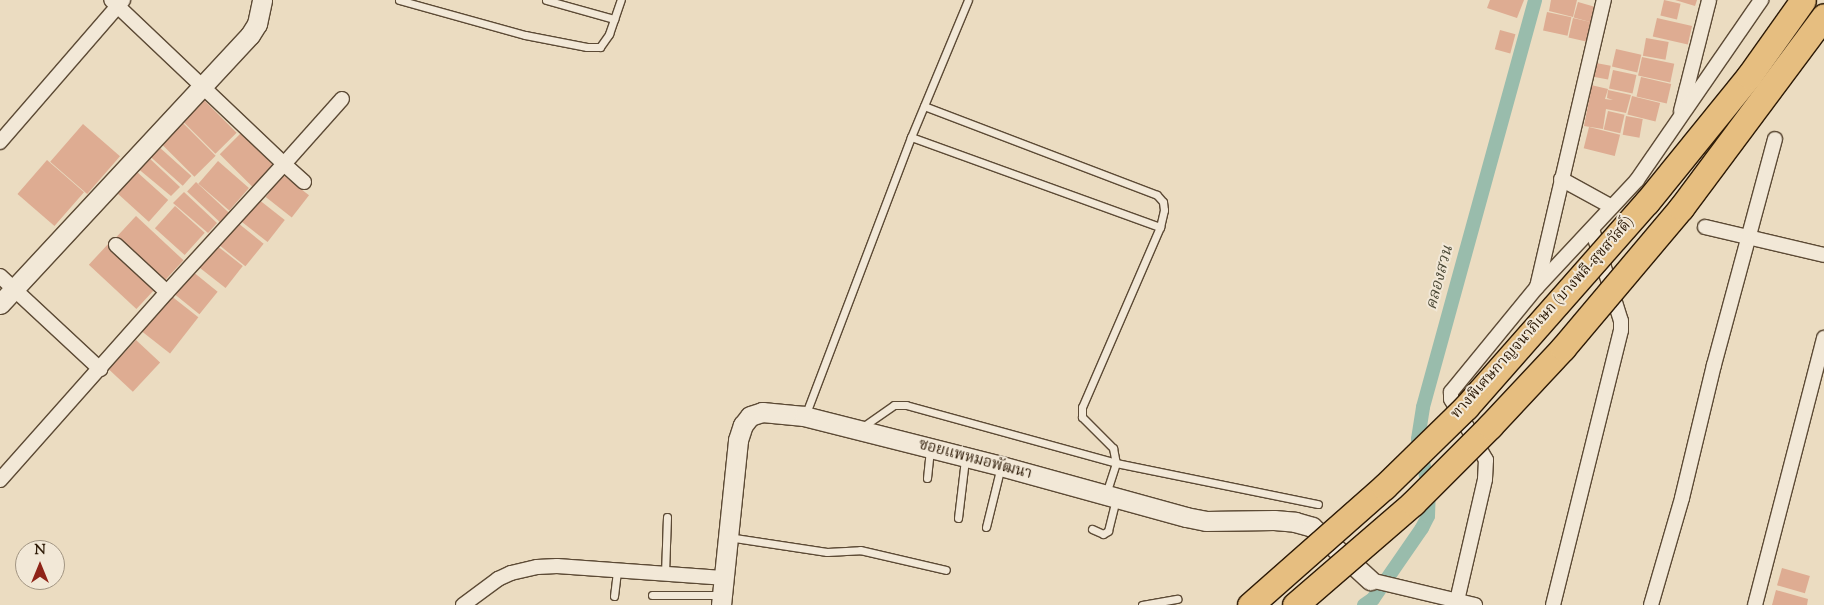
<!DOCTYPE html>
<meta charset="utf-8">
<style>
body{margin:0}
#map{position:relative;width:1824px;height:605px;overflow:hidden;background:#ebdcc1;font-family:"Sorts Mill Goudy","Noto Serif Thai",serif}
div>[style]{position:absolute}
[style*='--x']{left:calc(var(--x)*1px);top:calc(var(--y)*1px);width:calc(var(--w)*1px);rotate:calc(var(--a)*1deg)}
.canal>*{height:14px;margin:-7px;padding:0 7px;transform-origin:7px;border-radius:7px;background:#99bcac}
.building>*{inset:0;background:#deac92;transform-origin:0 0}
.roads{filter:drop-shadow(1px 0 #5c4a35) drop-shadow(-1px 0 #5c4a35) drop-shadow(0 1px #5c4a35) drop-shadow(0 -1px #5c4a35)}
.lane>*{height:7px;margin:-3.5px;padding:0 3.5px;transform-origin:3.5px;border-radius:3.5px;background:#f2e8d7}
.street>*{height:14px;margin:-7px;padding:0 7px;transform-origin:7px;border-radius:7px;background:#f2e8d7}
.secondary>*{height:19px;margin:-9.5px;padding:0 9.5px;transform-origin:9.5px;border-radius:9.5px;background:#f2e8d7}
.bridges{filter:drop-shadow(1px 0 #2d1a06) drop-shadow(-1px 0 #2d1a06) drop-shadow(0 1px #2d1a06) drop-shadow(0 -1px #2d1a06)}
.highway-bridge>*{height:25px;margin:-12.5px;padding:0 12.5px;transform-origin:12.5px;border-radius:12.5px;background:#e6be80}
span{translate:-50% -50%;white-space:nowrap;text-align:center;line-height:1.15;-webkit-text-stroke:4px #f2e8d7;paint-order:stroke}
.street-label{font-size:15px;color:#2d1a06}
.water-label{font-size:16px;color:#4d4b38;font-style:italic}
.north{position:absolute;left:15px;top:540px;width:50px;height:50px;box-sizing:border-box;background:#f2e8d7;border:1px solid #a39683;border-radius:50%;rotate:0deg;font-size:14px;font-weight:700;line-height:20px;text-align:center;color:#2d1a06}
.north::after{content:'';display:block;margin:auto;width:18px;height:22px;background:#8f2418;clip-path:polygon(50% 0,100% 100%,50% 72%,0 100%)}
</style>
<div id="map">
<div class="canal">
<div style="--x:1364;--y:605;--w:11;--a:-34"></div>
<div style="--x:1373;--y:599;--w:86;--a:-55.4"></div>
<div style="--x:1422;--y:528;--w:13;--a:-63"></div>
<div style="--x:1428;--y:516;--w:26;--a:-88"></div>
<div style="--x:1429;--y:490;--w:52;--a:-102.2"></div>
<div style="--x:1418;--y:439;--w:32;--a:-81"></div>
<div style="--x:1423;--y:407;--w:422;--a:-74.6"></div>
</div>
<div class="building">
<div style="clip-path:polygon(1490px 0,1524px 0,1517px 18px,1487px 8px)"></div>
<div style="clip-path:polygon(1551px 0,1577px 0,1573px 17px,1549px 11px)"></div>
<div style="left:1664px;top:0;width:17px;height:16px;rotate:13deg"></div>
<div style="clip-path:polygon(1675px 0,1697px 0,1695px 6px)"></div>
<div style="left:1578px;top:2px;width:19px;height:16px;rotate:16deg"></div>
<div style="left:1547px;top:12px;width:25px;height:19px;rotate:12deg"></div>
<div style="left:1573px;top:18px;width:18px;height:20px;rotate:13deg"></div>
<div style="left:1657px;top:18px;width:36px;height:19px;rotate:13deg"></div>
<div style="left:1500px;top:30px;width:16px;height:20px;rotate:15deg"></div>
<div style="left:1646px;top:38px;width:23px;height:18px;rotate:10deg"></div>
<div style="left:1616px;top:49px;width:26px;height:18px;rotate:13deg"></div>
<div style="left:1642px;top:57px;width:33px;height:19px;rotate:12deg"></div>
<div style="left:1596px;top:63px;width:15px;height:14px;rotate:11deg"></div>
<div style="left:1613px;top:70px;width:24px;height:19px;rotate:12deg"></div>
<div style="left:1641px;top:77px;width:31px;height:20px;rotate:13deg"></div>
<div style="clip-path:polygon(1591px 85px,1608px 89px,1605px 99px,1613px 100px,1607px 98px,1608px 90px,1631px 95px,1626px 113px,1606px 109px,1603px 129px,1584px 126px,1590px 95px,1597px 96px,1589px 95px)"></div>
<div style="left:1632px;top:96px;width:29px;height:19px;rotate:14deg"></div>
<div style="left:202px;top:98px;width:49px;height:30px;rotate:45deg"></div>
<div style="left:1608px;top:111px;width:17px;height:19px;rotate:13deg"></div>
<div style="left:1626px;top:116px;width:17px;height:19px;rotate:10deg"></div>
<div style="left:181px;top:121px;width:49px;height:30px;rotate:45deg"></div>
<div style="left:83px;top:124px;width:49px;height:50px;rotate:41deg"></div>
<div style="left:1589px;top:127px;width:32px;height:22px;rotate:14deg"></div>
<div style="left:241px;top:133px;width:49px;height:30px;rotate:45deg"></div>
<div style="left:158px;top:146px;width:45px;height:13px;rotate:42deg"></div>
<div style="clip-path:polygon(147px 156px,180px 187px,171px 196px,136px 167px)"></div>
<div style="left:47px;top:160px;width:49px;height:45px;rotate:41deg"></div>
<div style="left:218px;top:161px;width:41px;height:30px;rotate:41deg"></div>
<div style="left:137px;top:172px;width:42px;height:29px;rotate:42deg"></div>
<div style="left:283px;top:175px;width:33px;height:28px;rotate:38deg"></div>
<div style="left:196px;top:182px;width:45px;height:13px;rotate:43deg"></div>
<div style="clip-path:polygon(184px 192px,217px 223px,208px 233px,173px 203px)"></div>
<div style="left:258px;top:199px;width:34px;height:28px;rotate:38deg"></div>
<div style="left:175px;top:206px;width:40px;height:30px;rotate:42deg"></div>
<div style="left:136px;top:216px;width:65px;height:31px;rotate:43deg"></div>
<div style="left:238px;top:223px;width:33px;height:29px;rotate:39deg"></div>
<div style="left:110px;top:242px;width:65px;height:31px;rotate:43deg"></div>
<div style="left:216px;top:245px;width:34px;height:28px;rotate:38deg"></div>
<div style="left:192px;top:271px;width:33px;height:29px;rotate:39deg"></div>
<div style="left:170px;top:295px;width:36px;height:46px;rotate:38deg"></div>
<div style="left:136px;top:340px;width:33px;height:40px;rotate:43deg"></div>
<div style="left:1782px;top:568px;width:29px;height:18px;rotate:16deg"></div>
<div style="clip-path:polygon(1776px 590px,1808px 599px,1807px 605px,1772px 605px)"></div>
</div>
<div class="roads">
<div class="lane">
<div style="--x:399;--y:0;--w:131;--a:15.5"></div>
<div style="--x:525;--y:35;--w:63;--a:11"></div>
<div style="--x:587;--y:47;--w:13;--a:0"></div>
<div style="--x:600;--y:47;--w:16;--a:-55"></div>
<div style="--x:609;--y:34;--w:36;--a:-71"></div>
<div style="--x:546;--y:0;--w:71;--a:15.6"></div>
<div style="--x:924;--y:106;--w:249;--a:20.9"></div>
<div style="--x:1157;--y:195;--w:9;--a:49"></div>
<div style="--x:1163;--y:202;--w:8;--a:83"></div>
<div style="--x:1164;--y:210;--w:17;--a:103"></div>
<div style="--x:1160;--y:227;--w:196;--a:113.4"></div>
<div style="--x:1082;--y:407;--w:10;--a:90"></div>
<div style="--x:1082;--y:417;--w:44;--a:45"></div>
<div style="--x:1113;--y:448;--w:15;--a:79"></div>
<div style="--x:1116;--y:463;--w:33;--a:108"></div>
<div style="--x:911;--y:137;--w:265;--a:19.9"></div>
<div style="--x:805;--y:416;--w:298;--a:-69.2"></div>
<div style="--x:911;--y:137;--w:148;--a:-67.4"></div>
<div style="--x:861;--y:428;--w:40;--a:-34.9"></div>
<div style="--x:894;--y:405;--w:12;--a:0"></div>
<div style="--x:906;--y:405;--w:218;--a:15.4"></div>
<div style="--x:1116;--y:463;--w:206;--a:11.5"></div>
<div style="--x:927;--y:478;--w:29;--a:-84"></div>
<div style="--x:958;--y:518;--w:59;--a:-83.2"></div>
<div style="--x:986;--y:527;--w:63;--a:-76.2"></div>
<div style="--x:1092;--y:529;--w:12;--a:24"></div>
<div style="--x:1103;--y:534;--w:6;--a:-31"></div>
<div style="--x:1108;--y:531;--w:34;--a:-76"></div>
<div style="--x:728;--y:537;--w:100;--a:8.6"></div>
<div style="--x:827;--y:552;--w:33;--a:-3"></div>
<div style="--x:860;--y:550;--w:88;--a:13.1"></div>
<div style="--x:665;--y:574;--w:57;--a:-88"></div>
<div style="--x:652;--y:595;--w:69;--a:0"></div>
<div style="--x:614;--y:596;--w:26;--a:-83"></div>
<div style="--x:1142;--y:605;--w:36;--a:-10"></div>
</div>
<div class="street">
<div style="--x:1681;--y:111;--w:114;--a:-75.8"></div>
<div style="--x:0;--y:142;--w:188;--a:-49.1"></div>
<div style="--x:1561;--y:179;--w:58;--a:28.8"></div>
<div style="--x:304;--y:182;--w:27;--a:-138"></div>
<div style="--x:284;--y:164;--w:87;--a:-48.3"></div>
<div style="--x:1705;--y:227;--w:122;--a:13.2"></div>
<div style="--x:116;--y:245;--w:69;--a:42.7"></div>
<div style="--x:0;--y:276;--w:137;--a:42.9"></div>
<div style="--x:1537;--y:287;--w:295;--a:-76.9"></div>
<div style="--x:0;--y:480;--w:251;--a:-48.4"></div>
<div style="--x:167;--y:292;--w:173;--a:-47.6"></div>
<div style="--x:284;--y:164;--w:238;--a:-136.5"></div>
<div style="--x:1370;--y:580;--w:108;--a:13.4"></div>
<div style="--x:463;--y:605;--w:44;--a:-36.6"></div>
<div style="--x:498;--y:579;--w:14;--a:-25"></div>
<div style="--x:511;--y:573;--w:27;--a:-13"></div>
<div style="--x:537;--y:567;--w:20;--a:-3"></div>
<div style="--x:557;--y:566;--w:166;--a:4.1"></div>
<div style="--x:1456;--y:605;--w:129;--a:-77"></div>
<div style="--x:1485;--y:479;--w:19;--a:-87"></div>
<div style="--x:1486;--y:460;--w:70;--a:-119.8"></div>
<div style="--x:1451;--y:399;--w:7;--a:-90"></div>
<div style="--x:1451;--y:392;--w:136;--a:-50.7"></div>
<div style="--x:1537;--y:287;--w:146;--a:-46.9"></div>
<div style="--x:1637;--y:180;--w:219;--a:-55.4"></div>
<div style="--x:1553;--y:605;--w:283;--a:-76.1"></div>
<div style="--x:1621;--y:330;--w:9;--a:-90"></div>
<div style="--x:1621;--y:321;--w:96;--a:-107.5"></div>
<div style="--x:1651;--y:605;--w:111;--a:-73.8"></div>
<div style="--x:1682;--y:498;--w:137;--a:-76.5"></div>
<div style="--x:1714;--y:365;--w:234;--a:-74.9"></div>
<div style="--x:1755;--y:605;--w:276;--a:-75.5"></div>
</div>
<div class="secondary">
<div style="--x:0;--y:304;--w:367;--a:-47.1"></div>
<div style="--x:250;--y:35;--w:13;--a:-58"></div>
<div style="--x:257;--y:24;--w:25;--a:-78"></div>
<div style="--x:721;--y:605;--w:166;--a:-84.1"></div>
<div style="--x:738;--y:440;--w:16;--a:-72"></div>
<div style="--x:743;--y:425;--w:11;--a:-52"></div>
<div style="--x:750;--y:416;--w:13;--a:-18"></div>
<div style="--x:762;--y:412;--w:42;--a:5.4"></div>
<div style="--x:804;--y:416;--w:203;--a:14.2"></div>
<div style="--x:1001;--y:466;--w:192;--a:15.4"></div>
<div style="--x:1186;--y:517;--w:20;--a:11"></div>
<div style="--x:1206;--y:521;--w:68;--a:-0.8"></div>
<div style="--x:1274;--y:520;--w:21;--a:5"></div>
<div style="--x:1295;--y:522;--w:18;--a:16"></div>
<div style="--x:1312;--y:527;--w:79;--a:42.4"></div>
</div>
</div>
<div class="bridges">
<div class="highway-bridge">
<div style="--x:1250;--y:605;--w:179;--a:-41.4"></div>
<div style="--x:1384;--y:487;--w:115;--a:-44.3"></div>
<div style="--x:1466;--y:407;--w:273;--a:-48.6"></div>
<div style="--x:1647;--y:202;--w:162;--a:-51"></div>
<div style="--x:1749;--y:76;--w:93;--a:-54.6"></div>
<div style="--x:1295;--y:605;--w:156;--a:-40.8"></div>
<div style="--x:1413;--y:503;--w:109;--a:-45"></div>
<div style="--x:1490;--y:426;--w:107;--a:-46.9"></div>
<div style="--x:1563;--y:348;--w:183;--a:-49.9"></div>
<div style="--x:1681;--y:208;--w:239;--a:-53.3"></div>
</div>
</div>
<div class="street-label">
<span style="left:1543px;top:318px;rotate:-48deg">ทางพิเศษกาญจนาภิเษก (บางพลี-สุขสวัสดิ์)</span>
<span style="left:975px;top:460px;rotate:15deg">ซอยแพหมอพัฒนา</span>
</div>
<div class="water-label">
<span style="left:1441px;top:278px;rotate:-75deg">คลองสวน</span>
</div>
<div class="north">N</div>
</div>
